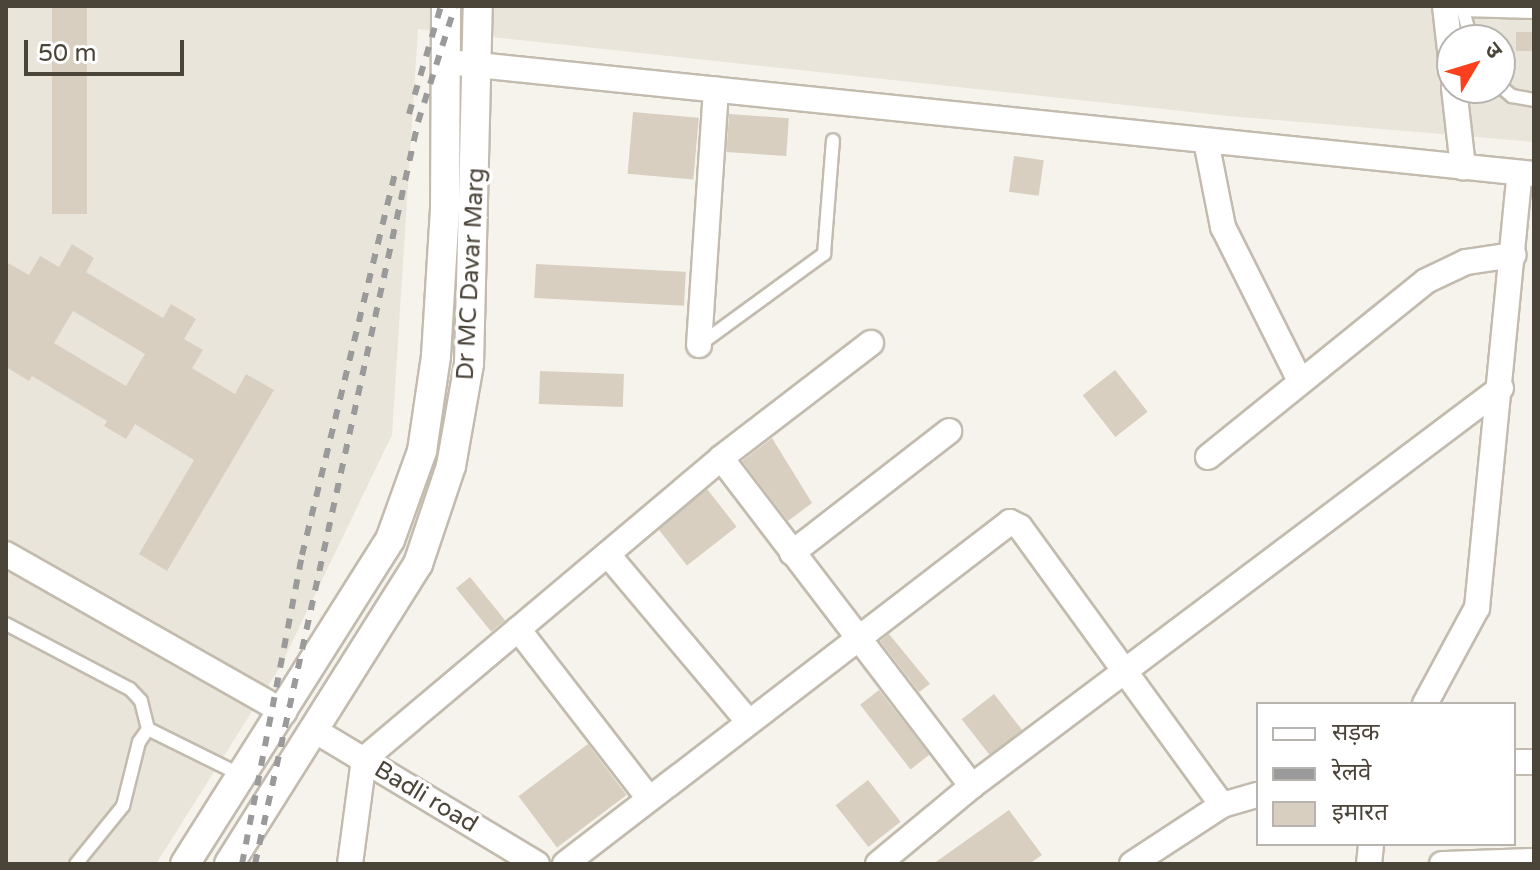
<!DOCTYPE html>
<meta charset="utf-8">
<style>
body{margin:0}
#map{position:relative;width:1540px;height:870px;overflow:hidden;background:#f6f3ec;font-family:"Varela Round","Noto Sans Devanagari",sans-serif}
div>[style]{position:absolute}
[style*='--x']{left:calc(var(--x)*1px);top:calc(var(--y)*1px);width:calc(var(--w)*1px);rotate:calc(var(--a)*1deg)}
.residential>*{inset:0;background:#eae5da}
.building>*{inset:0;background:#d8cfc1;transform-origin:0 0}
.roads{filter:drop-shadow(2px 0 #c2bbae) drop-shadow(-2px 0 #c2bbae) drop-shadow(0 2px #c2bbae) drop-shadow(0 -2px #c2bbae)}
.service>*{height:12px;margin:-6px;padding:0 6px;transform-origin:6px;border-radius:6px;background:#fff}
.minor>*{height:24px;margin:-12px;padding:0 12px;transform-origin:12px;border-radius:12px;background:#fff}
.tertiary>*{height:28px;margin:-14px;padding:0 14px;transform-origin:14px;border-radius:14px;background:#fff}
.rail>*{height:6px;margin-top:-3px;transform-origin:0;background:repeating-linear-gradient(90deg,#9a9a9a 0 10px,transparent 0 20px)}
span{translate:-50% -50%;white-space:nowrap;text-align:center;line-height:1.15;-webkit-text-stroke:7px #fff;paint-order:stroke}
.street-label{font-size:24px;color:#4b4439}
.frame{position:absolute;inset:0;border:8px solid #4b4439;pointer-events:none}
.legend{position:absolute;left:1256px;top:702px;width:260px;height:144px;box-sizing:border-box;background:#fff;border:2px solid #b7b4b0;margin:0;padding:10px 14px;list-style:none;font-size:24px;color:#4b4439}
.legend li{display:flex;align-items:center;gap:16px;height:40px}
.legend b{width:40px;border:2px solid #b7b4b0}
.north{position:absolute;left:1436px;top:24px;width:80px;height:80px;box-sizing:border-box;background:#fff;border:2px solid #b7b4b0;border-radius:50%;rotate:52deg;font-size:22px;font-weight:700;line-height:32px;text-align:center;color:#4b4439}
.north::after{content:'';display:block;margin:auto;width:28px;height:36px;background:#fc3f1d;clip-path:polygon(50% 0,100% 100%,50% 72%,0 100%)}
.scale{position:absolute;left:24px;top:40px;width:160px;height:36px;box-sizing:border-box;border:4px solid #4b4439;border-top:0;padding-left:10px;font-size:24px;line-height:28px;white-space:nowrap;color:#4b4439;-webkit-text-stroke:6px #fff;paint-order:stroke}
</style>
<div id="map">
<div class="residential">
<div style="clip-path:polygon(evenodd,6px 6px,1534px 6px,1534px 142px,1228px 116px,418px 29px,392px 435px,280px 667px,156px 864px,6px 864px,6px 6px,1452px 40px,1500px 40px,1500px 88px,1452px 88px,1452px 40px)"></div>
</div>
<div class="building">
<div style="left:52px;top:6px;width:35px;height:208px"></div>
<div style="left:1516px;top:32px;width:18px;height:19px"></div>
<div style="left:633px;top:112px;width:66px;height:62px;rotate:5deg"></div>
<div style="left:729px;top:114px;width:60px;height:38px;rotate:4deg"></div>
<div style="left:1014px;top:156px;width:30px;height:36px;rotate:8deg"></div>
<div style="clip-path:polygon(evenodd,72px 244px,94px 258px,86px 272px,163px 318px,171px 304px,196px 319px,184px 339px,203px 350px,192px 368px,235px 394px,246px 374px,274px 390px,167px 571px,139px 554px,194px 460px,135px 424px,126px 439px,104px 426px,107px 421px,32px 376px,29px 381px,6px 367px,6px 262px,29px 275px,40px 256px,59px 267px,72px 244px,73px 311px,145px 354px,126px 386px,54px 343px,73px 311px)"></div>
<div style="left:536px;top:264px;width:150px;height:34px;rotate:3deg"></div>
<div style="left:1115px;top:370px;width:53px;height:41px;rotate:52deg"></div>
<div style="left:540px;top:371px;width:84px;height:33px;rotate:2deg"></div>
<div style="clip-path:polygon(772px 438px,812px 503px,788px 521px,742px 461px)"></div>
<div style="left:707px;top:489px;width:48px;height:63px;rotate:52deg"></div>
<div style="left:470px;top:577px;width:56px;height:18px;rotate:51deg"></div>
<div style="clip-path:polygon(889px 634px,930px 684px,919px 692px,880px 641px)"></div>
<div style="left:879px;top:690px;width:82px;height:24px;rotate:52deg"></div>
<div style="left:994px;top:694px;width:46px;height:41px;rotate:52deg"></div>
<div style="left:588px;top:744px;width:64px;height:87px;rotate:53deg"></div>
<div style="left:868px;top:780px;width:53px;height:41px;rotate:52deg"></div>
<div style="clip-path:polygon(1009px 810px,1042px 855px,1029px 864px,933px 864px)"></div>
</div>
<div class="roads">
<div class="service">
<div style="--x:1462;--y:6;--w:35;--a:75"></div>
<div style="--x:1462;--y:10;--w:72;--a:1.6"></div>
<div style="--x:1500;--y:86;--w:16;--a:40"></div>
<div style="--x:1512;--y:96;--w:22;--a:10"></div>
<div style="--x:699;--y:345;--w:155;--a:-36.1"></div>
<div style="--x:824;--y:254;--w:114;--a:-85.5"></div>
<div style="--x:6;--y:624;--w:140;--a:27.7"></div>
<div style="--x:130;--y:689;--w:16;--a:47"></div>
<div style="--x:141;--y:701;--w:29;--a:76"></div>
<div style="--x:76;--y:864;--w:75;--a:-51"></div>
<div style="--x:123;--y:806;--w:66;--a:-76"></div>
<div style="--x:139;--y:742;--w:16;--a:-55"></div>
<div style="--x:148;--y:729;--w:104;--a:26.3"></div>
</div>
<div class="minor">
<div style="--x:1445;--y:6;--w:61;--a:83.5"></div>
<div style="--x:458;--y:63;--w:1082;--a:5.89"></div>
<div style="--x:1454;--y:88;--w:80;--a:83.5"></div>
<div style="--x:1206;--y:141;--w:88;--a:78.8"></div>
<div style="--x:1223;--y:227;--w:172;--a:63.4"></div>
<div style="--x:699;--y:345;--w:256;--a:-86.2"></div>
<div style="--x:1208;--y:457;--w:280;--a:-38.9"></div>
<div style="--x:1426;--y:281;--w:44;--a:-25.4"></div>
<div style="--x:1466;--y:262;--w:48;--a:-8.5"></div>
<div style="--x:721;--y:458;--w:413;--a:52.6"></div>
<div style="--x:792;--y:553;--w:199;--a:-37.8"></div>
<div style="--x:6;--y:554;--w:320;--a:29.6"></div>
<div style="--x:609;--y:556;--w:214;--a:49.9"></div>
<div style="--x:518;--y:629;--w:212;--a:52.3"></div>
<div style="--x:1425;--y:704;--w:109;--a:-61.6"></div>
<div style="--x:1477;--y:608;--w:437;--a:-84.4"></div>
<div style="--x:314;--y:730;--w:260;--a:31"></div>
<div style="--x:1514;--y:762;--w:20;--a:0"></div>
<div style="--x:350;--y:864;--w:106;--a:-82.4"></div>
<div style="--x:364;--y:759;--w:467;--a:-40.1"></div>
<div style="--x:721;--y:458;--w:189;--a:-37.5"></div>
<div style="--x:565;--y:864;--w:561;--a:-37.54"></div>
<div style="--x:1010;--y:522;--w:11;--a:27"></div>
<div style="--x:1020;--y:527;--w:344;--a:54"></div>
<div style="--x:878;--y:864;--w:122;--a:-39.7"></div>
<div style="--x:972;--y:786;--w:662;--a:-36.96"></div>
<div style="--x:1132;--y:864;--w:108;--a:-33.2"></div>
<div style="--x:1222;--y:805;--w:37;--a:-16"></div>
<div style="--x:1369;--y:864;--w:20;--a:-84"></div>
<div style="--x:1442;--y:864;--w:92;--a:-1.9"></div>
</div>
<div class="tertiary">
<div style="--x:185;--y:864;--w:383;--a:-57.7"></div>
<div style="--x:390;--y:540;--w:95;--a:-70.2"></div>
<div style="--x:422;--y:451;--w:96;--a:-81.6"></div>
<div style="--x:436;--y:356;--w:147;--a:-86.5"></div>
<div style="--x:445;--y:209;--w:203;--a:-89.7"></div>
<div style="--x:229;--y:864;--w:355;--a:-57.8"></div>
<div style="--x:418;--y:564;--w:103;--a:-71.4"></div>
<div style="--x:451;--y:466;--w:104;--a:-80"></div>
<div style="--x:469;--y:364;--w:358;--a:-88.6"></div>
</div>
</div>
<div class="rail">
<div style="--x:409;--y:114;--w:113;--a:-73.5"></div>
<div style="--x:242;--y:864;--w:315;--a:-79"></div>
<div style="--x:302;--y:555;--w:397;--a:-76.3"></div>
<div style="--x:255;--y:864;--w:760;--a:-77.61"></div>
<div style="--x:418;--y:122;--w:122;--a:-72.3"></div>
</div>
<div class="street-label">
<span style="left:471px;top:274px;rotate:-87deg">Dr MC Davar Marg</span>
<span style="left:426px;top:797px;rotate:31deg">Badli road</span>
</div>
<div class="frame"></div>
<ul class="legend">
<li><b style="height:10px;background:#fff"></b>सड़क</li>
<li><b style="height:10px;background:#9a9a9a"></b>रेलवे</li>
<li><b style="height:22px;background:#d8cfc1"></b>इमारत</li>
</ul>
<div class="north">उ</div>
<div class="scale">50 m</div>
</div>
